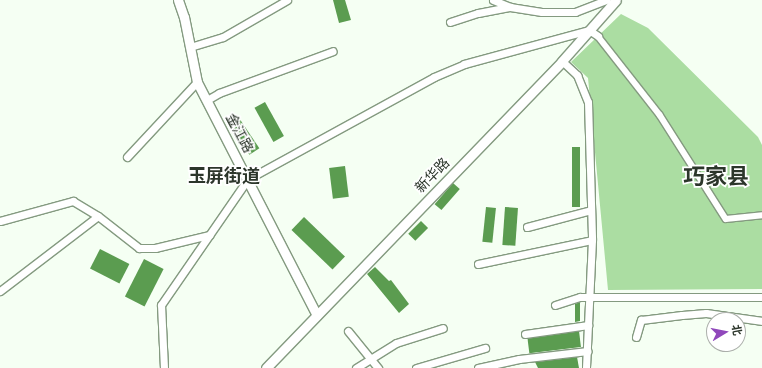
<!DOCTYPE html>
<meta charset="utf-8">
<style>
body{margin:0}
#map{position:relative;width:762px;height:368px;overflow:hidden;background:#f5fff3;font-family:Cabin,"Noto Sans SC",sans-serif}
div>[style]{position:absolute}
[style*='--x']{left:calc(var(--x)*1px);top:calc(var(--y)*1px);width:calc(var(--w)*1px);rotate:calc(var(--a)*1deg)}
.green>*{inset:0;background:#abdda2}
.building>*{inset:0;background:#5b9c50;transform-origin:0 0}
.roads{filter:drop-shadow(1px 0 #849a80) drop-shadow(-1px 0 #849a80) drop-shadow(0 1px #849a80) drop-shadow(0 -1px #849a80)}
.pedestrian>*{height:5.5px;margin:-2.75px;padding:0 2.75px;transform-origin:2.75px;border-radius:2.75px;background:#fff}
.minor>*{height:7px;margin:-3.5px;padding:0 3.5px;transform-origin:3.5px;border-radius:3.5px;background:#fff}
.tertiary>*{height:9px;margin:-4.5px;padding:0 4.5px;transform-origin:4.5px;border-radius:4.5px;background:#fff}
span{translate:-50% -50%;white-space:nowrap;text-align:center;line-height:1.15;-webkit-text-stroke:3.5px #fff;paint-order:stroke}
.street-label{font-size:14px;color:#2c362b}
.district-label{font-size:18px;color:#2c362b;font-weight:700}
.town-label{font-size:22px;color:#2c362b;font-weight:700}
.north{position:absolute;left:706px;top:312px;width:40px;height:40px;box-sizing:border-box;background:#fff;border:1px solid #abafaa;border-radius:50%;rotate:80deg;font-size:11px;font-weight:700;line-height:16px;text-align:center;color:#2c362b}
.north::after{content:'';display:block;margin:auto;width:14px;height:18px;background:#9048bb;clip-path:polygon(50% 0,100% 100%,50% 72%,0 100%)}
</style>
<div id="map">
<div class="green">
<div style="clip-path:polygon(621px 14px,648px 28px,758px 137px,762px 145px,762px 289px,608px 290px,588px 78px,571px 62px)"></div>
</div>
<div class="building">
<div style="clip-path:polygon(333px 0,345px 0,351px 20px,339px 23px)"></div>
<div style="left:265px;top:102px;width:39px;height:12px;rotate:61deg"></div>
<div style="left:237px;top:115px;width:40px;height:12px;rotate:56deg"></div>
<div style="left:572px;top:147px;width:8px;height:60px"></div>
<div style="left:345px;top:166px;width:31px;height:16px;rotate:83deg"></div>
<div style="left:453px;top:183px;width:9px;height:28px;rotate:41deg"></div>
<div style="left:486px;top:207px;width:10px;height:35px;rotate:6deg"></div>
<div style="left:505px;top:207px;width:13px;height:38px;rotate:4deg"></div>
<div style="left:304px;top:217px;width:57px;height:18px;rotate:44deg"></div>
<div style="left:421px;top:221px;width:10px;height:18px;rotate:45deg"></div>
<div style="left:100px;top:249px;width:33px;height:22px;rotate:27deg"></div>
<div style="left:144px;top:259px;width:22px;height:42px;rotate:27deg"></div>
<div style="clip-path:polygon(375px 267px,389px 281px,391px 280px,409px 304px,399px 313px,367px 274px)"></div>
<div style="clip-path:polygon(580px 302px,580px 321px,575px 322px,575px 304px)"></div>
<div style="left:579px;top:331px;width:16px;height:52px;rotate:83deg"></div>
<div style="clip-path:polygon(577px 357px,579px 368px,538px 368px,535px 362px)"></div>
</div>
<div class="roads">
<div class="pedestrian">
<div style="--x:598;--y:36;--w:100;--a:51.9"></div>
<div style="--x:660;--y:115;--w:123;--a:57.6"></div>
<div style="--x:726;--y:219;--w:36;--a:-6"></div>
</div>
<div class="minor">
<div style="--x:493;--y:0;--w:18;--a:22"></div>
<div style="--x:510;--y:7;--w:32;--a:9"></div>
<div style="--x:542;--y:12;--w:33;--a:0"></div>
<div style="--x:575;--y:12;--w:34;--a:-21"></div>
<div style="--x:450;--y:22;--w:29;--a:-18"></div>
<div style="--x:478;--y:13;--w:33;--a:-11"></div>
<div style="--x:190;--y:47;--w:34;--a:-17"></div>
<div style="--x:223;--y:37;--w:74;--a:-30"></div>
<div style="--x:562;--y:61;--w:21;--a:43"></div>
<div style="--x:577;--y:75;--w:29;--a:68"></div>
<div style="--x:588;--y:102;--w:138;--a:88.3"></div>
<div style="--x:592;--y:240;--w:128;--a:92.7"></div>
<div style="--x:207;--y:100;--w:14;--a:-30"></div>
<div style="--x:219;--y:93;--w:121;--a:-20.2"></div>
<div style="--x:127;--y:157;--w:103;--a:-47"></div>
<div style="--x:0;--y:221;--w:76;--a:-15.3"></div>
<div style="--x:73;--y:201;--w:29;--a:31"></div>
<div style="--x:98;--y:216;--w:52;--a:38"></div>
<div style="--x:139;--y:248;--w:16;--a:0"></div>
<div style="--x:155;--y:248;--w:56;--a:-13.5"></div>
<div style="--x:527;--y:227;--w:66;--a:-14.9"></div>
<div style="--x:478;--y:264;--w:116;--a:-11.9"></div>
<div style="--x:0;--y:291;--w:123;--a:-37.4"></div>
<div style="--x:555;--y:305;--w:26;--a:-18"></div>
<div style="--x:580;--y:297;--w:182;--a:0"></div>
<div style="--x:348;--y:331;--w:48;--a:51"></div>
<div style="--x:525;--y:334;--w:64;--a:-8.1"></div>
<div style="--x:636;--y:337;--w:18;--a:-74"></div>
<div style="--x:641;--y:320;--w:41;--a:-7"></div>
<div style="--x:682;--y:315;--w:24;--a:-5"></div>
<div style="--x:706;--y:313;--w:57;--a:8.1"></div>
<div style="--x:164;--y:368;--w:63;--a:-92.7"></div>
<div style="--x:161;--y:305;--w:153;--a:-55.4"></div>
<div style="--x:248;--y:179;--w:212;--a:-28.7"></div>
<div style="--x:434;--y:77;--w:33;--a:-23"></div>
<div style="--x:464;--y:64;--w:130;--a:-15.2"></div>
<div style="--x:589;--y:30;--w:11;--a:34"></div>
<div style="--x:356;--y:368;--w:47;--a:-32"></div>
<div style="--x:396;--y:343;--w:49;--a:-17.7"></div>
<div style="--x:416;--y:368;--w:72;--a:-16.2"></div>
<div style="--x:478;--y:368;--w:42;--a:-12.4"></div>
<div style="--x:519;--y:359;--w:69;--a:-6.6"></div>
</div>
<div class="tertiary">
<div style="--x:178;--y:0;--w:18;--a:71"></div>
<div style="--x:184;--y:17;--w:66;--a:78.7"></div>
<div style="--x:197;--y:82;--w:262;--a:62.8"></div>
<div style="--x:266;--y:368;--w:426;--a:-46"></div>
<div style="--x:562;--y:61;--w:81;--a:-48.5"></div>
</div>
</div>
<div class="street-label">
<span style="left:240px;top:133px;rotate:62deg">金江路</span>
<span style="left:432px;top:175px;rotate:-46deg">新华路</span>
</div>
<div class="district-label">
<span style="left:224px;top:176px">玉屏街道</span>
</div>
<div class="town-label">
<span style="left:716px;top:177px">巧家县</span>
</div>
<div class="north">北</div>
</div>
